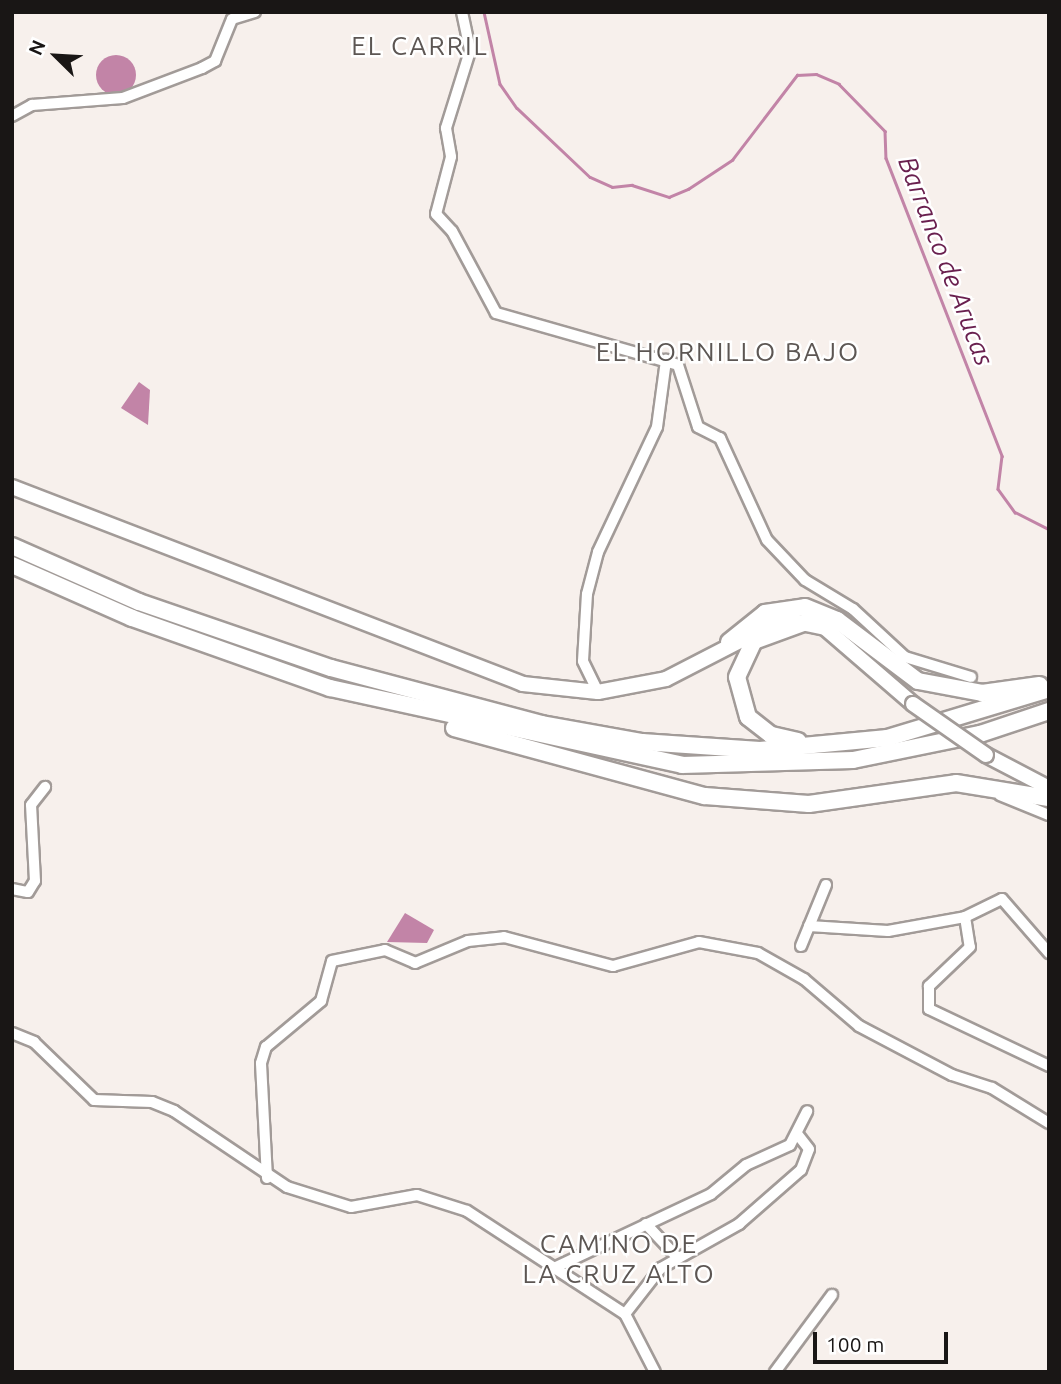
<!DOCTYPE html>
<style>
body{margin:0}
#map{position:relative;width:1061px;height:1384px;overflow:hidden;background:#f7f0ec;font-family:Ubuntu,sans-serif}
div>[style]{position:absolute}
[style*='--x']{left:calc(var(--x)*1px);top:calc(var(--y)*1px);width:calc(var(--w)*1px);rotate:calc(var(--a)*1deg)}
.water>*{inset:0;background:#c284a7}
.round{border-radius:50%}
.stream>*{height:2.5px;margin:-1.25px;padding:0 1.25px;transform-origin:1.25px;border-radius:1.25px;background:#c284a7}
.roads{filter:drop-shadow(2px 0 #a29b98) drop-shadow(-2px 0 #a29b98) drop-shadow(0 2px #a29b98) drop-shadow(0 -2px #a29b98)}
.minor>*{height:10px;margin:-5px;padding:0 5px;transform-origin:5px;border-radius:5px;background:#fff}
.major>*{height:14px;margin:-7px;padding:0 7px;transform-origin:7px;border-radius:7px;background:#fff}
.highway>*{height:16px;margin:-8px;padding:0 8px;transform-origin:8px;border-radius:8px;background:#fff}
.bridges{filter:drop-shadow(2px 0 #a29b98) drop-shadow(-2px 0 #a29b98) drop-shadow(0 2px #a29b98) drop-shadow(0 -2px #a29b98)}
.major-bridge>*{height:14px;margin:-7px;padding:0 7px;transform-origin:7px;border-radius:7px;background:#fff}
span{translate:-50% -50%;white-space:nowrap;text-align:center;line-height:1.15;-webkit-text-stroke:5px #fff;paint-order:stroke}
.neighbourhood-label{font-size:26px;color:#5c5653;letter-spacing:2px}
.water-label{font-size:26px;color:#691f4e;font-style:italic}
.frame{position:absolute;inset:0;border:14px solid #191615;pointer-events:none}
.north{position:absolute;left:21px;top:21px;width:70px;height:70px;-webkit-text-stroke:5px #fff;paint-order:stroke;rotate:294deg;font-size:19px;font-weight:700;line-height:28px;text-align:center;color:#191615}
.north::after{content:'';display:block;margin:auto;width:24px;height:32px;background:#191615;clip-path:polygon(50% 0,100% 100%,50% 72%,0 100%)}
.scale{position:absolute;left:813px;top:1332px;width:135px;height:32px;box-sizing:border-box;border:4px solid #191615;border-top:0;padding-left:9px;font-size:21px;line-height:24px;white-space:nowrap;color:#191615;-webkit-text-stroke:5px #fff;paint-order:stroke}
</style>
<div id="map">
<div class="water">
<div class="round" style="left:96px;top:55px;width:40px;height:40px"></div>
<div style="clip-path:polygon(139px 382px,150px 390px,148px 425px,121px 408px)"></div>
<div style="clip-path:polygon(405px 913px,434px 930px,427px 943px,387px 942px)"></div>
</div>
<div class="stream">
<div style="--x:484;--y:12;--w:74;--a:77.5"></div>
<div style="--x:500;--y:84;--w:29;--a:55"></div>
<div style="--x:517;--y:108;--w:100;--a:43.4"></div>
<div style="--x:590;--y:177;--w:24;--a:24"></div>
<div style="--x:612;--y:187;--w:20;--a:-6"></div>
<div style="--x:632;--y:185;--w:39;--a:18"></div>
<div style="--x:669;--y:197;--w:21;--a:-23"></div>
<div style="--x:688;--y:189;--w:53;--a:-33.4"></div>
<div style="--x:732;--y:160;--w:107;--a:-52.6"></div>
<div style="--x:797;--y:75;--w:19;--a:-3"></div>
<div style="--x:816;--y:74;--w:25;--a:23"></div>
<div style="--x:839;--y:84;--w:66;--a:45.6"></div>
<div style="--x:885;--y:131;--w:27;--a:88"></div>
<div style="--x:886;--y:158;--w:320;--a:68.7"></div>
<div style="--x:1002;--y:456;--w:33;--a:97"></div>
<div style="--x:998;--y:489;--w:29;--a:54"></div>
<div style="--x:1015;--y:512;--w:38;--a:27"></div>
</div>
<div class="roads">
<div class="minor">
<div style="--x:462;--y:12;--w:40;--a:78"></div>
<div style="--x:470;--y:51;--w:81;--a:107.3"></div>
<div style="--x:446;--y:128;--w:29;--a:80"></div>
<div style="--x:451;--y:157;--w:59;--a:104.7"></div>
<div style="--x:436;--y:214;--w:23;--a:47"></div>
<div style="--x:452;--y:231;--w:93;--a:61.8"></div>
<div style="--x:496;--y:313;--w:189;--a:15.9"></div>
<div style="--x:678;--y:365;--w:65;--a:72.1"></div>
<div style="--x:698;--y:427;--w:25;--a:27"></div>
<div style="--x:720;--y:438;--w:112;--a:65.3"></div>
<div style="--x:767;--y:540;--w:55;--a:46.5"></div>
<div style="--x:805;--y:580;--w:56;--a:31.1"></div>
<div style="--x:853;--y:609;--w:71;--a:42.7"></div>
<div style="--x:905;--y:657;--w:69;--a:16.9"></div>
<div style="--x:12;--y:116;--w:23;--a:-29"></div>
<div style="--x:32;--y:105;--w:91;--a:-4.4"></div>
<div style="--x:123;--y:98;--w:85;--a:-20.8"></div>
<div style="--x:202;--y:68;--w:15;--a:-28"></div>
<div style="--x:215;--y:61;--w:45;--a:-68"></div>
<div style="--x:232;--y:19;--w:24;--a:-17"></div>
<div style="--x:598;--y:692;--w:34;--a:-116"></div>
<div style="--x:583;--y:661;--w:67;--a:-86.6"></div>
<div style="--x:587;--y:594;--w:43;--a:-75.3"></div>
<div style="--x:598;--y:552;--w:138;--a:-64.7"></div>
<div style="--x:657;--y:427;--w:68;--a:-82.3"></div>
<div style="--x:1000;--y:795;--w:53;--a:22.2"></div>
<div style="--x:12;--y:889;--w:16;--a:11"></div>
<div style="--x:28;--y:892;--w:13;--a:-58"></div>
<div style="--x:35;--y:881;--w:76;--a:-93"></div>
<div style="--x:31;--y:805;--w:23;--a:-52"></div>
<div style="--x:965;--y:917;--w:30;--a:81"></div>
<div style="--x:970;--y:947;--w:57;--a:136.4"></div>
<div style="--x:929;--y:986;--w:23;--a:90"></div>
<div style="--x:929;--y:1009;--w:133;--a:25.4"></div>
<div style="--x:809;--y:926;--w:79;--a:3.6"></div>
<div style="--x:888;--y:931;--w:78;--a:-10.3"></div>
<div style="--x:965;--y:917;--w:41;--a:-25.9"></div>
<div style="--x:1002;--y:899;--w:72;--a:49"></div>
<div style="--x:801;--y:946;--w:66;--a:-67.7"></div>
<div style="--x:12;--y:1033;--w:24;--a:22"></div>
<div style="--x:34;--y:1042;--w:83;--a:44"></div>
<div style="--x:94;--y:1100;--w:58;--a:2"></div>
<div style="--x:152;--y:1102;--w:24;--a:22"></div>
<div style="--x:174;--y:1111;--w:136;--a:33.9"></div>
<div style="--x:287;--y:1187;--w:67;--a:17.4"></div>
<div style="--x:351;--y:1207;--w:67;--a:-10.3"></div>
<div style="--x:417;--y:1195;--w:52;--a:17.7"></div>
<div style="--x:467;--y:1211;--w:189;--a:33.1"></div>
<div style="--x:625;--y:1314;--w:65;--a:62.7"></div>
<div style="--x:267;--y:1178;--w:115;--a:-93"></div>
<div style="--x:261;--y:1063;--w:17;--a:-73"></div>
<div style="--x:266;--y:1047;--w:72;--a:-39.9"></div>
<div style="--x:321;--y:1001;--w:41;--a:-74.6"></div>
<div style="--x:332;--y:961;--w:54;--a:-11.7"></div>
<div style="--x:385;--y:950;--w:33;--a:23"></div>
<div style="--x:415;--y:963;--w:57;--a:-22.5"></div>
<div style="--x:468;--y:941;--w:36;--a:-6"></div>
<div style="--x:504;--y:937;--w:113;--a:14.9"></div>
<div style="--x:613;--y:966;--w:89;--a:-15.6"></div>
<div style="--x:699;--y:942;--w:60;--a:10.6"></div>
<div style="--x:758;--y:953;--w:53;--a:29.5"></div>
<div style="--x:804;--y:979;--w:72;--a:40.5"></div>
<div style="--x:859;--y:1026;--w:105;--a:27.8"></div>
<div style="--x:952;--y:1075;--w:42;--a:18"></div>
<div style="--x:992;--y:1088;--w:67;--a:31.6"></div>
<div style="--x:646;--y:1224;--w:44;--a:46.8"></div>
<div style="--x:556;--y:1267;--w:171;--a:-25.2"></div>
<div style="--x:711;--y:1194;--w:45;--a:-39.6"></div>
<div style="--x:746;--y:1165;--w:48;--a:-24.4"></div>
<div style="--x:790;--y:1145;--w:38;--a:-63"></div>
<div style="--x:625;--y:1314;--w:58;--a:-52"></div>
<div style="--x:661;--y:1268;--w:90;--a:-29.4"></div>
<div style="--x:739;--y:1224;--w:82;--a:-41.1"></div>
<div style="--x:801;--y:1170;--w:22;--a:-69"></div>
<div style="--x:809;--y:1149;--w:18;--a:-128"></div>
<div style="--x:775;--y:1372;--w:96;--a:-53.5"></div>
</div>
<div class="major">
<div style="--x:12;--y:487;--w:548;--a:21.08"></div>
<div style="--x:523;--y:684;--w:75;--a:6.1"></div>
<div style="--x:598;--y:692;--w:69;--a:-10.8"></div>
<div style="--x:666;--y:679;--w:131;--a:-27.3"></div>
<div style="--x:782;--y:619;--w:44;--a:11.8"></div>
<div style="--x:825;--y:628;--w:116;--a:40.8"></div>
<div style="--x:986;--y:755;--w:71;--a:27.6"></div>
</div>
<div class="highway">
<div style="--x:12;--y:546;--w:139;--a:23.8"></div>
<div style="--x:139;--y:602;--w:203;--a:19"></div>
<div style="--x:331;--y:668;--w:218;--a:14.9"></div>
<div style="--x:542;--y:724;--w:102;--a:10.2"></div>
<div style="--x:642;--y:742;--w:118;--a:3.9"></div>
<div style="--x:760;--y:750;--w:128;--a:-5.4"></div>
<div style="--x:887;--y:738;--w:169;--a:-16.8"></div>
<div style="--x:12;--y:565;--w:131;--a:23.8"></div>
<div style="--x:132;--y:618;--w:210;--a:19.5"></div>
<div style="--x:330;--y:688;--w:360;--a:12.3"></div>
<div style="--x:682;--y:765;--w:171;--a:-1.7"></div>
<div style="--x:853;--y:760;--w:130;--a:-11.6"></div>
<div style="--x:980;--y:734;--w:73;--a:-18.4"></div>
<div style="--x:729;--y:642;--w:46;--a:-38.9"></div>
<div style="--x:765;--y:613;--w:40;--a:-8.5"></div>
<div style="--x:805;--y:607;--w:35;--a:22"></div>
<div style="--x:837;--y:620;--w:101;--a:37"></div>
<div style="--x:918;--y:681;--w:65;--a:10.6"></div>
<div style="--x:982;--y:693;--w:58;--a:-8"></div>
<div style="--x:454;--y:728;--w:260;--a:15.2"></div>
<div style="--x:705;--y:796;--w:104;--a:4.4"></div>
<div style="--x:809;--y:804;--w:148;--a:-8.1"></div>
<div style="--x:956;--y:783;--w:94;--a:9.2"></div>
<div style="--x:798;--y:741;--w:28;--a:-167"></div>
<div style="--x:771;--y:735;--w:29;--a:-142"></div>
<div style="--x:748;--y:717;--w:41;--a:-105.4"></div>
<div style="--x:737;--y:677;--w:40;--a:-65"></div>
<div style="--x:754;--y:641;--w:59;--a:-20"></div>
</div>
</div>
<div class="bridges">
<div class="major-bridge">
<div style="--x:913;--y:704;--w:89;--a:34.9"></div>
</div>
</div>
<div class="neighbourhood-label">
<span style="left:420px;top:46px">EL CARRIL</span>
<span style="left:728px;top:352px">EL HORNILLO BAJO</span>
<span style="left:619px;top:1259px">CAMINO DE<br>LA CRUZ ALTO</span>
</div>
<div class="water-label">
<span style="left:946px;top:261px;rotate:69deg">Barranco de Arucas</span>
</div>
<div class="frame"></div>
<div class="north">N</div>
<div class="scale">100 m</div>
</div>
